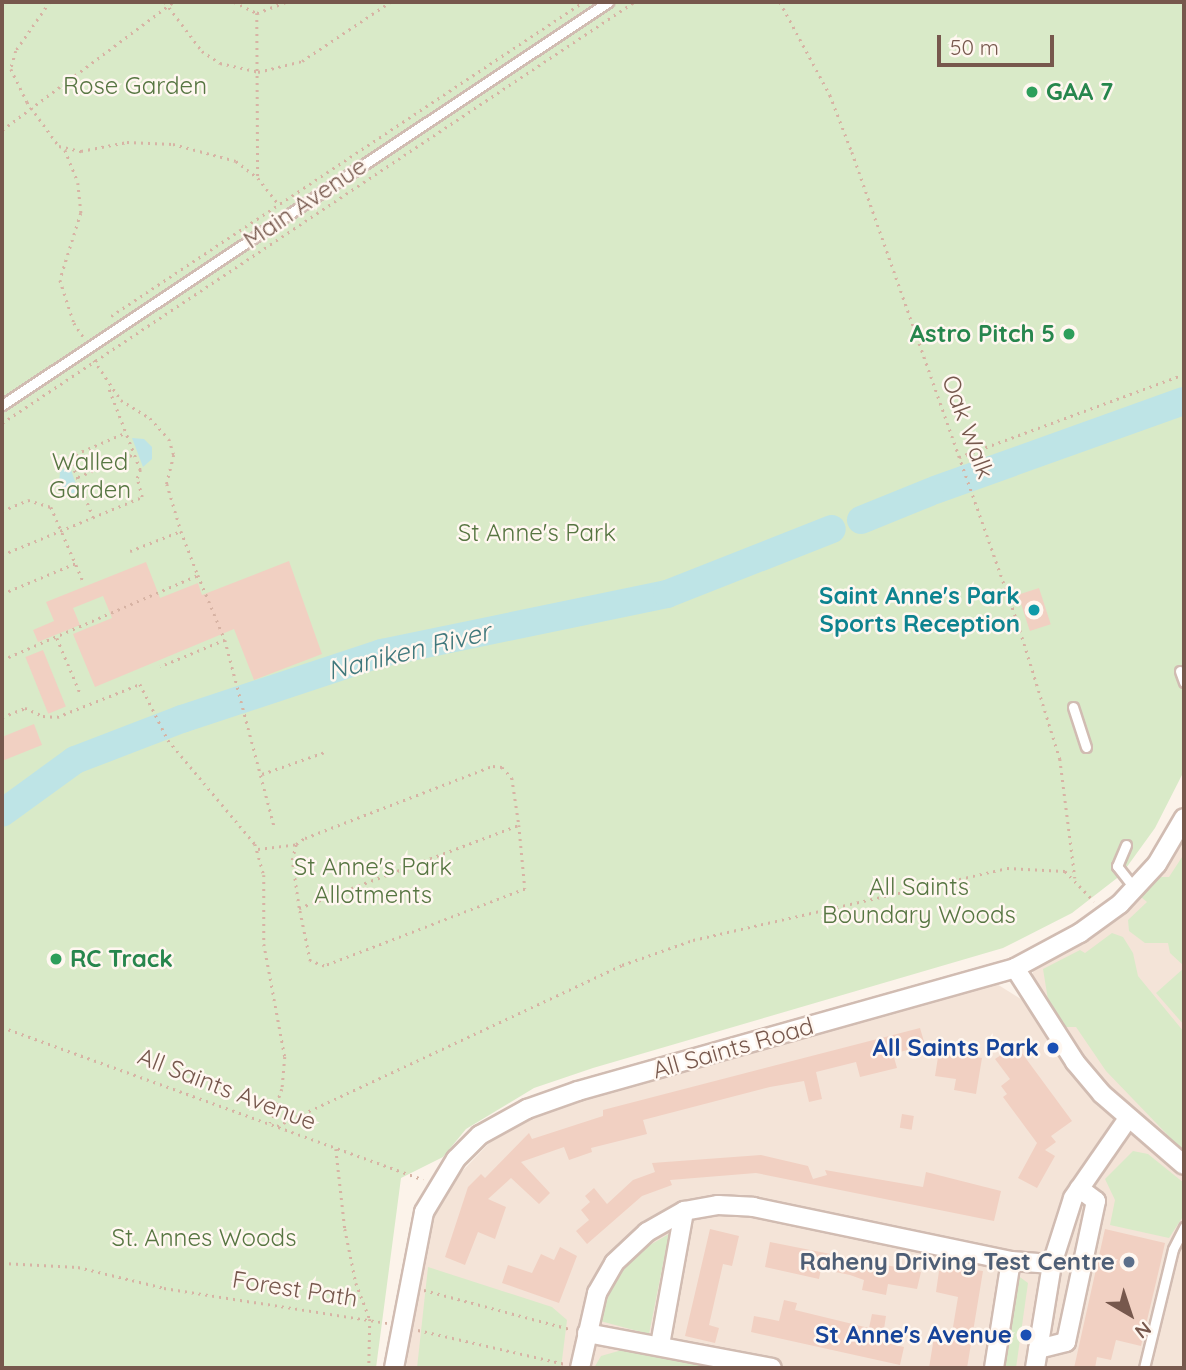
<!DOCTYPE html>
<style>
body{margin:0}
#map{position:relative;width:1186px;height:1370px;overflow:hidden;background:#fcf3ea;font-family:Quicksand,sans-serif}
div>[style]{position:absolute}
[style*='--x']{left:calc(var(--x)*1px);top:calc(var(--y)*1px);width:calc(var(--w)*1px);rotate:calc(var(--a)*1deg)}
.residential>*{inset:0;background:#f4e4d8}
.green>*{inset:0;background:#d9eac8}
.water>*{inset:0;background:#bee4e6}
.river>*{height:28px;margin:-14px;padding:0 14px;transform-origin:14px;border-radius:14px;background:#bee4e6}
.building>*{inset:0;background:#f1d0c2;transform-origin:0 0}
.path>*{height:2.5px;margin-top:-1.25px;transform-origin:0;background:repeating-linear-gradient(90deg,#d7b3a4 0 2px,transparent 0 7px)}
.roads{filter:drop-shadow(2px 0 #d1bcb2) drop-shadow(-2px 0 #d1bcb2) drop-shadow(0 2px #d1bcb2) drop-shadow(0 -2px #d1bcb2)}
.lane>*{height:9px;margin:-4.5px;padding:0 4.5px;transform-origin:4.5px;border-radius:4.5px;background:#fff}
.street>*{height:18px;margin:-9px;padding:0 9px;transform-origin:9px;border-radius:9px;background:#fff}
.dots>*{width:19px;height:19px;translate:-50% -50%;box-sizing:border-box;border:4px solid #fff7f0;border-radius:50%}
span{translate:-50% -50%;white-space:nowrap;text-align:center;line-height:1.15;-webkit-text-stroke:5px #fff7f0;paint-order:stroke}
.park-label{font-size:24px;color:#577642}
.leisure-label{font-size:24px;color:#27864d;font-weight:700}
.left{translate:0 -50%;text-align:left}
.right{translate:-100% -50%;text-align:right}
.street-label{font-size:24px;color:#77584d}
.culture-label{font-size:24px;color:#0d838f;font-weight:700}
.transit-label{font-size:24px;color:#164399;font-weight:700}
.service-label{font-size:24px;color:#4e5e75;font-weight:700}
.water-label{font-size:26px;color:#40787c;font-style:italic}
.frame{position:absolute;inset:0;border:4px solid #77584d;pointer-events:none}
.north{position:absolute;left:1095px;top:1279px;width:70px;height:70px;-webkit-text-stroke:5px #fff7f0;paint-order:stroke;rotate:141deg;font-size:19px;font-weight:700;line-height:28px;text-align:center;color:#77584d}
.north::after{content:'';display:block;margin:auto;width:24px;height:32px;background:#77584d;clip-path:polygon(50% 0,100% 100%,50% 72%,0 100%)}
.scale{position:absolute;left:937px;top:35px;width:117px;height:32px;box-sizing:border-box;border:4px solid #77584d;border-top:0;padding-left:9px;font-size:21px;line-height:24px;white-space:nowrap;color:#77584d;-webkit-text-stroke:5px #fff7f0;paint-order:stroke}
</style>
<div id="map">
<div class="residential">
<div style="clip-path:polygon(1184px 837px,1184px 1368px,406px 1368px,425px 1235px,448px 1186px,496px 1136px,548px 1108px,992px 981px,1032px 1006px,1033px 967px,1089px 936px)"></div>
</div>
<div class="green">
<div style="clip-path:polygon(2px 2px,1184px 2px,1184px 771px,1155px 828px,1121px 875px,1072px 913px,1003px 948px,593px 1068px,534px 1088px,466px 1129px,443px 1157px,401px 1178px,376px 1368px,2px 1368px)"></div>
<div style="clip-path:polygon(1184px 854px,1184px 966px,1170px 953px,1168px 943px,1145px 943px,1129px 931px,1128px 920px,1147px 902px,1141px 897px,1160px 877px,1169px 877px)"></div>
<div style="clip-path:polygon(1112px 933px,1123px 937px,1133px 953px,1138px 976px,1184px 1032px,1184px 1152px,1106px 1071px,1076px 1027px,1061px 1027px,1049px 1006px,1043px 969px,1080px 950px,1085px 953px)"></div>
<div style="clip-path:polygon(1184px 968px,1184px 1025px,1156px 993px)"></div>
<div style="clip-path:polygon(1133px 1151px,1148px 1154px,1184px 1183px,1184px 1215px,1169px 1238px,1110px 1225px,1115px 1200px,1105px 1179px)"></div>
<div style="clip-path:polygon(669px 1234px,649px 1334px,600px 1321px,606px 1293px,622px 1270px,643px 1249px)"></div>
<div style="clip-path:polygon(428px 1267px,552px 1307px,567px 1320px,561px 1368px,417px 1368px)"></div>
<div style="clip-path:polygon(1017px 1275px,1028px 1283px,1016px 1368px,999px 1368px)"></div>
<div style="clip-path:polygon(622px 1350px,646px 1353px,714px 1368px,594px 1368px,601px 1356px)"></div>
</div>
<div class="water">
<div style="clip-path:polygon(132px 438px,144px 439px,152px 447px,152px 459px,143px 467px)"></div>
<div style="clip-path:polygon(69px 464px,79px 493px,67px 493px,59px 484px,60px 472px)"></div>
</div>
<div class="river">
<div style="--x:935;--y:490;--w:264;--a:-19.7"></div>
<div style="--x:861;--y:520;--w:74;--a:-22.1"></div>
<div style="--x:2;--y:813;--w:90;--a:-36"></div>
<div style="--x:75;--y:760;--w:115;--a:-21"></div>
<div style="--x:182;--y:719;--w:211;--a:-18.3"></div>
<div style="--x:382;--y:653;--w:291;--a:-11.7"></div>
<div style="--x:667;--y:594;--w:177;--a:-21.5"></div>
</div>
<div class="building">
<div style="clip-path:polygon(289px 561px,322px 654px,254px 680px,234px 629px,95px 687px,73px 634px,112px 618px,103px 596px,73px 608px,80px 625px,38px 642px,33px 630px,54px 621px,46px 602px,146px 562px,160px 598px,198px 583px,202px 595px)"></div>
<div style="left:1039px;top:588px;width:38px;height:22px;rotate:72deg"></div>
<div style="left:43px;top:650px;width:61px;height:19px;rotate:68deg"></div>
<div style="clip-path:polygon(34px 724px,42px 745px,2px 761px,2px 737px)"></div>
<div style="clip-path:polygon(920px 1028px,925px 1045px,893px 1054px,897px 1068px,860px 1077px,856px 1062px,816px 1072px,822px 1099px,809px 1102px,804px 1081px,770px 1087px,643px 1120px,647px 1134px,591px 1148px,592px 1152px,569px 1160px,564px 1147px,521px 1162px,550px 1193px,539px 1204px,511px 1178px,488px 1199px,506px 1207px,495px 1239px,478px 1232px,465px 1265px,445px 1257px,468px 1187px,481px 1174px,485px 1178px,529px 1133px,532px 1139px,603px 1116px,603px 1110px)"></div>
<div style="clip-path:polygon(1016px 1045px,1072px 1121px,1051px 1136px,1056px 1142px,1045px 1150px,1055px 1156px,1037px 1188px,1018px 1178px,1037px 1143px,1003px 1097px,1007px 1094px,1001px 1086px,1010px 1079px,995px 1059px)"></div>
<div style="clip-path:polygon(939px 1051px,982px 1058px,976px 1094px,954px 1090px,956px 1079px,935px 1076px)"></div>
<div style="left:902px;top:1114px;width:12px;height:14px;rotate:9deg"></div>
<div style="clip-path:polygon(761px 1155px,808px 1166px,813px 1179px,827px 1175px,825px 1170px,923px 1187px,926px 1172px,1001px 1191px,994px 1221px,756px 1173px,670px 1180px,672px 1185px,642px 1196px,587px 1244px,576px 1231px,589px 1220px,581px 1210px,590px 1202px,585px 1196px,594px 1188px,607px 1204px,633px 1180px,655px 1172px,652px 1163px)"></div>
<div style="clip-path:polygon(710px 1229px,739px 1236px,732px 1266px,723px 1264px,709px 1325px,719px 1328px,715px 1343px,685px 1336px)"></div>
<div style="clip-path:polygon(1105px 1229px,1165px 1243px,1161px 1261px,1141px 1346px,1116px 1340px,1111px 1360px,1097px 1357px,1095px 1368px,1074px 1368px)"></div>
<div style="clip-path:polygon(770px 1242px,921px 1272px,917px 1289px,888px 1284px,886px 1295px,862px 1290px,864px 1280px,850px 1275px,821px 1269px,819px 1279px,765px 1267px)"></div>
<div style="clip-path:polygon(560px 1247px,577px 1256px,559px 1303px,502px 1283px,508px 1265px,532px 1273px,541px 1254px,554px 1260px)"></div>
<div style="clip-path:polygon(963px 1268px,983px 1271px,967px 1368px,929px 1368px,935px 1331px,952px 1333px,958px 1297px,936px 1292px,939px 1271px)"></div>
<div style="clip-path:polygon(784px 1300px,797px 1303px,795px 1310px,869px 1328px,872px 1314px,886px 1316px,882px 1342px,904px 1347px,900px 1365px,751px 1332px,754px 1316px,779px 1321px)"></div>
</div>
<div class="path">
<div style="--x:50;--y:2;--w:60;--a:124.8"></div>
<div style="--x:16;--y:51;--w:19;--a:106"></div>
<div style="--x:11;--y:69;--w:37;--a:64"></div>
<div style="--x:27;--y:102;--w:54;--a:54"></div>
<div style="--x:59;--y:146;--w:23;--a:13"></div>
<div style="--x:81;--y:151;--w:47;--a:-11.1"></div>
<div style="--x:127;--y:142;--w:46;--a:2.5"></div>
<div style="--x:173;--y:144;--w:65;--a:15.1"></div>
<div style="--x:236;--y:161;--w:28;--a:38"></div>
<div style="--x:165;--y:2;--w:61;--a:52.9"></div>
<div style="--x:202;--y:51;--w:22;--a:34"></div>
<div style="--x:220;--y:63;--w:39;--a:13"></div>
<div style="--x:258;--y:72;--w:45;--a:-14"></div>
<div style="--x:302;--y:61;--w:106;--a:-33.8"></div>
<div style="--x:234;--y:2;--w:25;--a:26"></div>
<div style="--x:257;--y:13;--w:30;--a:-21"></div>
<div style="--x:780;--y:2;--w:106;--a:61.7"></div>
<div style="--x:830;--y:95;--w:61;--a:68.9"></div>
<div style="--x:852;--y:152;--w:493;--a:70.6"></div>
<div style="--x:1016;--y:617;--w:149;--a:72.8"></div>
<div style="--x:1060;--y:759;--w:120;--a:82.8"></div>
<div style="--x:257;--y:13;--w:165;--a:89.7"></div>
<div style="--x:258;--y:178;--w:34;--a:52"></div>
<div style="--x:2;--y:130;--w:214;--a:-36.8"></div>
<div style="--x:65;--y:150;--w:35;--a:68"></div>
<div style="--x:78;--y:183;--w:30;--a:84"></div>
<div style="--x:81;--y:213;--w:70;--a:107.4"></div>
<div style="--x:60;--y:280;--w:45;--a:72"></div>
<div style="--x:74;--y:323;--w:18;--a:56"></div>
<div style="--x:111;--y:316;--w:567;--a:-33.63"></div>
<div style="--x:94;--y:360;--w:48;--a:56"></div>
<div style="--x:121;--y:400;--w:34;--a:32"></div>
<div style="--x:150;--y:418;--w:28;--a:48"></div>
<div style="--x:169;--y:439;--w:17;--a:73"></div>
<div style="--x:174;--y:455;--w:30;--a:104"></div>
<div style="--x:167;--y:484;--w:49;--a:73.4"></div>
<div style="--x:2;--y:423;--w:759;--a:-33.67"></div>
<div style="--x:959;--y:457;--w:240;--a:-20.2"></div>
<div style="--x:78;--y:477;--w:61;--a:-22.3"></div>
<div style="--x:2;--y:511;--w:28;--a:-23"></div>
<div style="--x:28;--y:500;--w:24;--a:17"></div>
<div style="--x:51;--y:507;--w:81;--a:66.6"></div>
<div style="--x:93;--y:518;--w:66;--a:-111.5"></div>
<div style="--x:69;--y:457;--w:61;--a:-23.2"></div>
<div style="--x:130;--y:551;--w:55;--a:-21.4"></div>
<div style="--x:181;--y:531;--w:47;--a:68.9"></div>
<div style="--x:2;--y:555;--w:152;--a:-22.5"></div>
<div style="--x:142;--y:497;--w:20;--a:-105"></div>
<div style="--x:137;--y:478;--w:9;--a:-69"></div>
<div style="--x:140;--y:470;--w:89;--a:-111.1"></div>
<div style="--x:2;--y:594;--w:80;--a:-22.7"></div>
<div style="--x:57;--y:638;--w:62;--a:67.2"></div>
<div style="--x:225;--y:640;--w:192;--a:75.2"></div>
<div style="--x:2;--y:660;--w:214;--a:-23.4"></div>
<div style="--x:198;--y:575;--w:70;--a:67.4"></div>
<div style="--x:225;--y:640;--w:70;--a:157.4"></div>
<div style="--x:2;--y:717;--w:25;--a:-21"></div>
<div style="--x:25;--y:708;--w:20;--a:24"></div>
<div style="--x:43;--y:716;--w:14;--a:4"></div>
<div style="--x:57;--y:717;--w:89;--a:-21.7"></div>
<div style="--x:140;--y:684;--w:63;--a:63.4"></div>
<div style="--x:168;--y:740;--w:136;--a:50.1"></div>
<div style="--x:255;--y:844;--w:32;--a:74"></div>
<div style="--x:264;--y:875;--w:69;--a:90"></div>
<div style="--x:264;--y:944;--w:115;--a:79.5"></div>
<div style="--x:285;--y:1057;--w:32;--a:95"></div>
<div style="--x:282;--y:1089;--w:36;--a:109"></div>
<div style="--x:262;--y:774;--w:67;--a:-19.2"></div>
<div style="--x:519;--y:825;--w:64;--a:84.6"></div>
<div style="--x:525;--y:889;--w:215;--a:159"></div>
<div style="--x:324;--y:966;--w:15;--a:-160"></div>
<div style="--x:310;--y:961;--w:54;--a:-101.7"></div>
<div style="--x:299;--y:908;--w:235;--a:-20.7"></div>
<div style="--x:2;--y:837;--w:4;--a:-27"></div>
<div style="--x:258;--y:849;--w:38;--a:-7"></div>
<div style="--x:299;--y:908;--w:49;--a:-98.3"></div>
<div style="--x:292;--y:860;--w:16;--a:-76"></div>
<div style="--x:296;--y:844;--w:11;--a:-34"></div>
<div style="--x:305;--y:838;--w:201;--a:-21"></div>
<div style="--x:493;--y:766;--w:9;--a:6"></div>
<div style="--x:502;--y:767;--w:15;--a:48"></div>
<div style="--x:512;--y:778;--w:48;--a:81.5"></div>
<div style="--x:2;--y:1027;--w:448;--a:19.9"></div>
<div style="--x:277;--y:1126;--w:381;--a:-25"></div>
<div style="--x:622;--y:965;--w:75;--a:-19.4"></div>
<div style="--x:693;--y:940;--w:322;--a:-12.9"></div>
<div style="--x:1007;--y:868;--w:58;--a:3"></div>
<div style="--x:1065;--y:871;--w:42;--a:46"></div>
<div style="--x:336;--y:1149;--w:81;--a:83.6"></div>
<div style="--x:345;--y:1229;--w:55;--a:78.5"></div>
<div style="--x:356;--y:1283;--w:39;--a:69"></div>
<div style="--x:370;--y:1319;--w:49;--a:91.2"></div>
<div style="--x:2;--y:1263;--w:76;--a:3"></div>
<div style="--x:78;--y:1267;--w:89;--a:13.7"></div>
<div style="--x:164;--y:1288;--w:227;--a:8.9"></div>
<div style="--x:424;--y:1290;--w:151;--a:15"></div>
<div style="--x:418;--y:1330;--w:151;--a:13"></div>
</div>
<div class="roads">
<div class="lane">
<div style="--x:2;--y:405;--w:728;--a:-33.62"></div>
<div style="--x:1180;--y:671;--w:12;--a:70"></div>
<div style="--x:1073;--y:707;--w:42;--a:72"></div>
<div style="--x:1126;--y:845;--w:23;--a:113"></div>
<div style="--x:1117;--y:866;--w:29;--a:52"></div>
<div style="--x:1144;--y:1368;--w:122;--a:-76.3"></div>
<div style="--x:1173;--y:1249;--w:25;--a:-63"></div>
</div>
<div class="street">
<div style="--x:1015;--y:968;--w:112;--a:57.4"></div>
<div style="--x:1075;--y:1062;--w:42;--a:49.8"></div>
<div style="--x:1102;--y:1094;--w:108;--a:40.9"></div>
<div style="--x:587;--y:1333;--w:188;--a:10.7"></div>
<div style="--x:660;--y:1345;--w:136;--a:-79.8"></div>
<div style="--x:1038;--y:1349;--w:29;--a:-14"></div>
<div style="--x:1066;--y:1342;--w:144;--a:-78"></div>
<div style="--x:1096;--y:1201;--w:21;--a:-143"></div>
<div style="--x:394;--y:1368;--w:159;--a:-79.1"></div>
<div style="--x:424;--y:1212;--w:62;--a:-58.9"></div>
<div style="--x:456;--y:1159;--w:34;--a:-45"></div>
<div style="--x:480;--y:1135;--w:54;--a:-29"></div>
<div style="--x:527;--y:1109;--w:54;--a:-19.4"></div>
<div style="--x:578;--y:1091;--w:454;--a:-15.7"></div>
<div style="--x:1015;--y:968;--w:74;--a:-28.3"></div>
<div style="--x:1080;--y:933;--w:49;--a:-35.9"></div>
<div style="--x:1120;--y:904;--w:54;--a:-47.2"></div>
<div style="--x:1157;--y:864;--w:53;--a:-59.6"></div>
<div style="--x:580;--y:1368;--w:77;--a:-77.2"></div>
<div style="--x:597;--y:1293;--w:34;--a:-60"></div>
<div style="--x:614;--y:1263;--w:45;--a:-43.2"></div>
<div style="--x:647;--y:1232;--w:43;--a:-29.6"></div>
<div style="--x:684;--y:1211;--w:35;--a:-10"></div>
<div style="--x:718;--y:1205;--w:35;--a:3"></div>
<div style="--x:753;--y:1207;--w:264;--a:11.8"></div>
<div style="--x:1011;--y:1261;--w:41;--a:4.2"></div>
<div style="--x:994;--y:1368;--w:108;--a:-81"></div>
<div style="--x:1035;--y:1368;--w:105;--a:-80.7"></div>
<div style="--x:1052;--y:1264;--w:69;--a:-72.3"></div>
<div style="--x:1073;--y:1198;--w:95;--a:-55.3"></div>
</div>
</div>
<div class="dots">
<div style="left:1032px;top:92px;background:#2e9e5b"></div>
<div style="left:1069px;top:334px;background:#2e9e5b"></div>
<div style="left:1034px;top:610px;background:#0f9aa8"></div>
<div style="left:56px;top:959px;background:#2e9e5b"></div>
<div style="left:1053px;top:1048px;background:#1a4fb4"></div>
<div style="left:1129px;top:1262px;background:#5c6f8a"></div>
<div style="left:1026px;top:1335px;background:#1a4fb4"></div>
</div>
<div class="park-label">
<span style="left:135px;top:86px">Rose Garden</span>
<span style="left:90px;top:476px">Walled<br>Garden</span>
<span style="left:537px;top:533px">St Anne's Park</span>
<span style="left:373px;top:881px">St Anne's Park<br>Allotments</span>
<span style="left:919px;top:901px">All Saints<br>Boundary Woods</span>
<span style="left:204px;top:1238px">St. Annes Woods</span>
</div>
<div class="leisure-label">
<span class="left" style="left:1046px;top:92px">GAA 7</span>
<span class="right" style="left:1055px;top:334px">Astro Pitch 5</span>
<span class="left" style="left:70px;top:959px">RC Track</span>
</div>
<div class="street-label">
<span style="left:305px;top:203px;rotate:-34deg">Main Avenue</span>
<span style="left:968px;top:427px;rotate:70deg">Oak Walk</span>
<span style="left:733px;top:1048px;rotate:-16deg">All Saints Road</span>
<span style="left:227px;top:1089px;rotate:21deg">All Saints Avenue</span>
<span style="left:295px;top:1289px;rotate:9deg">Forest Path</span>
</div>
<div class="culture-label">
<span class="right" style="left:1020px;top:610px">Saint Anne's Park<br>Sports Reception</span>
</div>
<div class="transit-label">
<span class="right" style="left:1039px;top:1048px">All Saints Park</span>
<span class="right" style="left:1012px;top:1335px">St Anne's Avenue</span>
</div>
<div class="service-label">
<span class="right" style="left:1115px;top:1262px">Raheny Driving Test Centre</span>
</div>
<div class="water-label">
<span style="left:409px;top:651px;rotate:-14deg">Naniken River</span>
</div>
<div class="frame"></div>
<div class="north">N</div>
<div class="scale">50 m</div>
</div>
